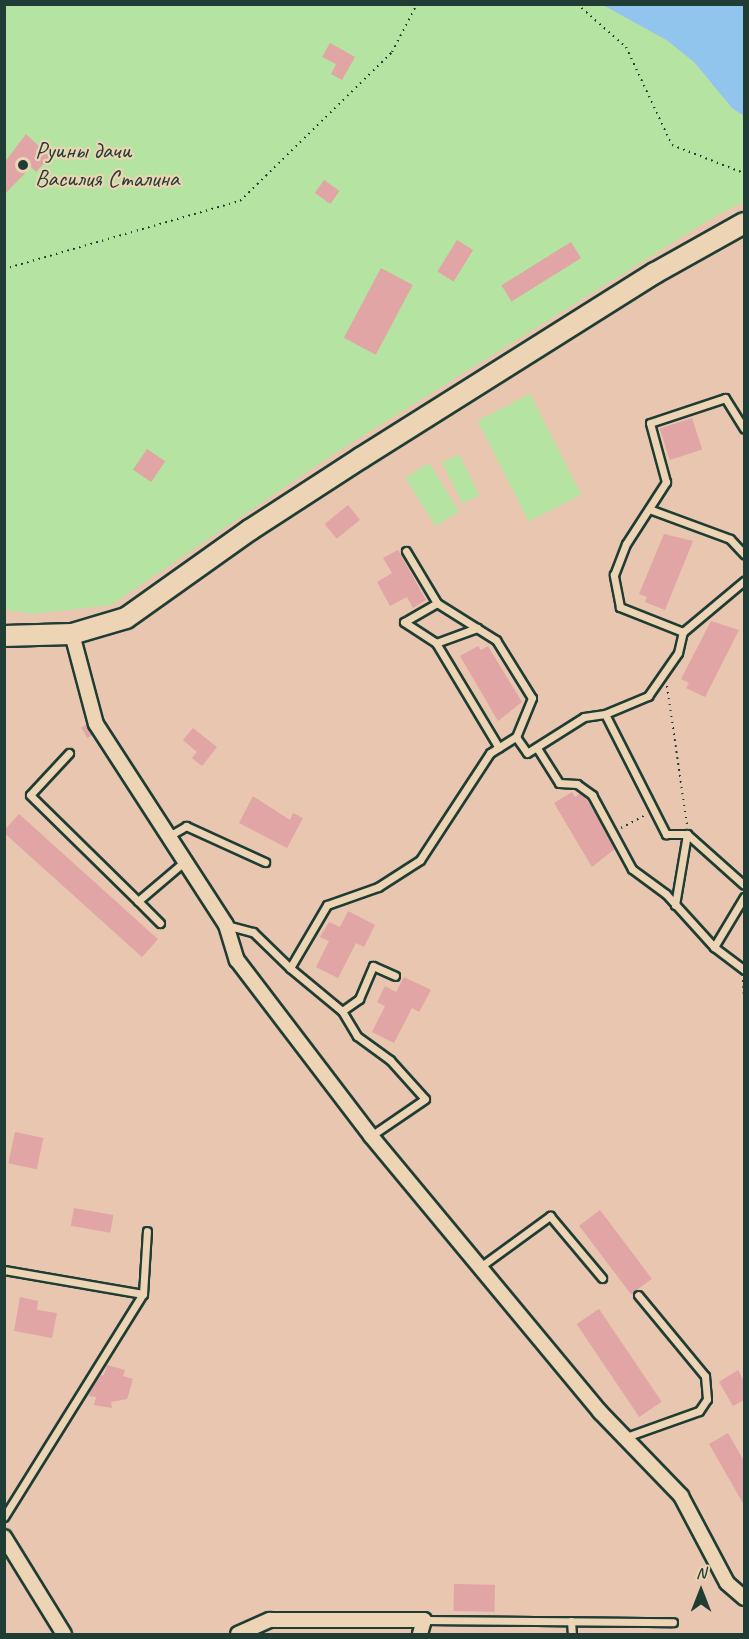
<!DOCTYPE html>
<meta charset="utf-8">
<style>
body{margin:0}
#map{position:relative;width:749px;height:1639px;overflow:hidden;background:#e8c6af;font-family:Caveat,sans-serif}
div>[style]{position:absolute}
[style*='--x']{left:calc(var(--x)*1px);top:calc(var(--y)*1px);width:calc(var(--w)*1px);rotate:calc(var(--a)*1deg)}
.green>*{inset:0;background:#b5e3a2;transform-origin:0 0}
.water>*{inset:0;background:#91c5ee}
.building>*{inset:0;background:#e0a5a4;transform-origin:0 0}
.path>*{height:2px;margin-top:-1px;transform-origin:0;background:repeating-linear-gradient(90deg,#1f3d34 0 1.5px,transparent 0 6px)}
.roads{filter:drop-shadow(2px 0 #1f3d34) drop-shadow(-2px 0 #1f3d34) drop-shadow(0 2px #1f3d34) drop-shadow(0 -2px #1f3d34)}
.lane>*{height:7px;margin:-3.5px;padding:0 3.5px;transform-origin:3.5px;border-radius:3.5px;background:#ecd4b4}
.street>*{height:14px;margin:-7px;padding:0 7px;transform-origin:7px;border-radius:7px;background:#ecd4b4}
.secondary>*{height:20px;margin:-10px;padding:0 10px;transform-origin:10px;border-radius:10px;background:#ecd4b4}
.dots>*{width:16px;height:16px;translate:-50% -50%;box-sizing:border-box;border:3px solid #ecd4b4;border-radius:50%}
span{translate:-50% -50%;white-space:nowrap;text-align:center;line-height:1.15;-webkit-text-stroke:4.5px #ecd4b4;paint-order:stroke}
.poi-label{font-size:24px;color:#1f3d34}
.left{translate:0 -50%;text-align:left}
.frame{position:absolute;inset:0;border:6px solid #1f3d34;pointer-events:none}
.north{position:absolute;left:671px;top:1561px;width:60px;height:60px;-webkit-text-stroke:4px #ecd4b4;paint-order:stroke;rotate:0deg;font-size:16px;font-weight:700;line-height:24px;text-align:center;color:#1f3d34}
.north::after{content:'';display:block;margin:auto;width:21px;height:27px;background:#1f3d34;clip-path:polygon(50% 0,100% 100%,50% 72%,0 100%)}
</style>
<div id="map">
<div class="green">
<div style="clip-path:polygon(5px 5px,603px 5px,668px 41px,695px 63px,732px 108px,744px 116px,744px 202px,717px 215px,329px 457px,111px 605px,33px 614px,5px 610px)"></div>
<div style="left:530px;top:394px;width:113px;height:59px;rotate:63deg"></div>
<div style="left:459px;top:454px;width:46px;height:19px;rotate:64deg"></div>
<div style="left:429px;top:463px;width:57px;height:28px;rotate:58deg"></div>
</div>
<div class="water">
<div style="clip-path:polygon(603px 5px,744px 5px,744px 116px,732px 108px,695px 63px,668px 41px)"></div>
</div>
<div class="building">
<div style="clip-path:polygon(330px 43px,355px 57px,342px 80px,331px 74px,336px 64px,322px 57px)"></div>
<div style="clip-path:polygon(26px 134px,50px 157px,36px 172px,31px 167px,4px 195px,4px 163px)"></div>
<div style="left:324px;top:180px;width:19px;height:16px;rotate:35deg"></div>
<div style="left:457px;top:240px;width:19px;height:37px;rotate:32deg"></div>
<div style="left:571px;top:242px;width:19px;height:82px;rotate:58deg"></div>
<div style="left:381px;top:268px;width:36px;height:79px;rotate:28deg"></div>
<div style="left:692px;top:418px;width:33px;height:34px;rotate:72deg"></div>
<div style="left:147px;top:449px;width:22px;height:25px;rotate:34deg"></div>
<div style="left:348px;top:505px;width:19px;height:30px;rotate:51deg"></div>
<div style="clip-path:polygon(664px 534px,693px 541px,665px 610px,645px 602px,647px 597px,639px 594px)"></div>
<div style="clip-path:polygon(398px 550px,426px 600px,413px 608px,407px 597px,390px 606px,377px 582px,392px 573px,383px 558px)"></div>
<div style="clip-path:polygon(711px 621px,739px 630px,705px 697px,686px 688px,689px 683px,681px 679px)"></div>
<div style="clip-path:polygon(478px 646px,481px 650px,488px 646px,522px 702px,498px 721px,460px 656px)"></div>
<div style="left:89px;top:723px;width:12px;height:9px;rotate:59deg"></div>
<div style="clip-path:polygon(193px 728px,217px 747px,202px 766px,192px 758px,197px 752px,183px 740px)"></div>
<div style="clip-path:polygon(572px 792px,575px 797px,582px 792px,616px 848px,592px 867px,554px 803px)"></div>
<div style="clip-path:polygon(253px 796px,290px 820px,293px 813px,303px 818px,287px 848px,239px 823px)"></div>
<div style="left:19px;top:814px;width:187px;height:24px;rotate:42deg"></div>
<div style="clip-path:polygon(348px 911px,375px 925px,364px 947px,356px 943px,338px 978px,316px 967px,329px 941px,320px 937px,329px 922px,340px 927px)"></div>
<div style="clip-path:polygon(404px 977px,431px 990px,419px 1012px,412px 1008px,394px 1043px,372px 1032px,385px 1006px,377px 1002px,385px 986px,396px 992px)"></div>
<div style="left:15px;top:1132px;width:29px;height:32px;rotate:12deg"></div>
<div style="left:74px;top:1208px;width:40px;height:18px;rotate:10deg"></div>
<div style="left:600px;top:1210px;width:86px;height:26px;rotate:53deg"></div>
<div style="clip-path:polygon(20px 1297px,38px 1301px,37px 1310px,57px 1313px,52px 1338px,14px 1331px)"></div>
<div style="left:599px;top:1309px;width:112px;height:27px;rotate:56deg"></div>
<div style="clip-path:polygon(107px 1365px,125px 1370px,123px 1376px,133px 1379px,127px 1399px,111px 1402px,112px 1408px,94px 1405px,96px 1397px,89px 1396px,93px 1377px,104px 1375px)"></div>
<div style="clip-path:polygon(738px 1370px,744px 1381px,744px 1400px,733px 1406px,719px 1382px)"></div>
<div style="clip-path:polygon(728px 1433px,744px 1461px,744px 1505px,709px 1444px)"></div>
<div style="left:454px;top:1584px;width:41px;height:27px;rotate:1deg"></div>
</div>
<div class="path">
<div style="--x:577;--y:4;--w:65;--a:41.3"></div>
<div style="--x:626;--y:47;--w:108;--a:64.9"></div>
<div style="--x:672;--y:145;--w:77;--a:21.3"></div>
<div style="--x:4;--y:269;--w:246;--a:-16.1"></div>
<div style="--x:240;--y:201;--w:213;--a:-44.4"></div>
<div style="--x:392;--y:52;--w:54;--a:-62.5"></div>
<div style="--x:667;--y:686;--w:140;--a:81.8"></div>
<div style="--x:621;--y:828;--w:27;--a:-28"></div>
<div style="--x:743;--y:980;--w:21;--a:87"></div>
</div>
<div class="roads">
<div class="lane">
<div style="--x:649;--y:509;--w:86;--a:20.3"></div>
<div style="--x:730;--y:539;--w:21;--a:47"></div>
<div style="--x:406;--y:551;--w:61;--a:59.2"></div>
<div style="--x:437;--y:603;--w:38;--a:150"></div>
<div style="--x:404;--y:622;--w:38;--a:33"></div>
<div style="--x:436;--y:643;--w:122;--a:59"></div>
<div style="--x:437;--y:603;--w:70;--a:32.1"></div>
<div style="--x:496;--y:640;--w:68;--a:58.2"></div>
<div style="--x:532;--y:698;--w:42;--a:112.3"></div>
<div style="--x:683;--y:632;--w:80;--a:-39.9"></div>
<div style="--x:436;--y:643;--w:44;--a:-20.1"></div>
<div style="--x:605;--y:714;--w:135;--a:63.1"></div>
<div style="--x:666;--y:834;--w:21;--a:0"></div>
<div style="--x:687;--y:834;--w:76;--a:41.8"></div>
<div style="--x:537;--y:748;--w:41;--a:57.8"></div>
<div style="--x:559;--y:783;--w:18;--a:3"></div>
<div style="--x:577;--y:784;--w:19;--a:36"></div>
<div style="--x:592;--y:795;--w:84;--a:61.6"></div>
<div style="--x:632;--y:869;--w:42;--a:36.3"></div>
<div style="--x:666;--y:894;--w:72;--a:47.8"></div>
<div style="--x:714;--y:947;--w:38;--a:37"></div>
<div style="--x:69;--y:753;--w:57;--a:132.9"></div>
<div style="--x:30;--y:795;--w:151;--a:44.5"></div>
<div style="--x:138;--y:901;--w:62;--a:-40.4"></div>
<div style="--x:169;--y:836;--w:20;--a:-30"></div>
<div style="--x:186;--y:826;--w:87;--a:24.5"></div>
<div style="--x:138;--y:901;--w:31;--a:45"></div>
<div style="--x:675;--y:905;--w:72;--a:-80.4"></div>
<div style="--x:226;--y:925;--w:28;--a:15"></div>
<div style="--x:253;--y:932;--w:52;--a:44.2"></div>
<div style="--x:290;--y:968;--w:73;--a:-59.6"></div>
<div style="--x:327;--y:905;--w:54;--a:-19.4"></div>
<div style="--x:378;--y:887;--w:50;--a:-32.7"></div>
<div style="--x:420;--y:860;--w:128;--a:-56.8"></div>
<div style="--x:490;--y:753;--w:31;--a:-32"></div>
<div style="--x:516;--y:737;--w:19;--a:55"></div>
<div style="--x:527;--y:753;--w:67;--a:-32.3"></div>
<div style="--x:584;--y:717;--w:21;--a:-8"></div>
<div style="--x:605;--y:714;--w:47;--a:-22.7"></div>
<div style="--x:648;--y:696;--w:52;--a:-55.1"></div>
<div style="--x:678;--y:653;--w:22;--a:-77"></div>
<div style="--x:683;--y:632;--w:68;--a:-158.4"></div>
<div style="--x:620;--y:607;--w:33;--a:-101"></div>
<div style="--x:614;--y:575;--w:33;--a:-69"></div>
<div style="--x:626;--y:544;--w:74;--a:-57.2"></div>
<div style="--x:666;--y:482;--w:61;--a:-105.2"></div>
<div style="--x:650;--y:423;--w:79;--a:-18.4"></div>
<div style="--x:725;--y:398;--w:36;--a:58"></div>
<div style="--x:714;--y:947;--w:58;--a:-59"></div>
<div style="--x:290;--y:968;--w:67;--a:39.6"></div>
<div style="--x:342;--y:1011;--w:29;--a:59"></div>
<div style="--x:357;--y:1036;--w:41;--a:36"></div>
<div style="--x:390;--y:1060;--w:52;--a:48.1"></div>
<div style="--x:425;--y:1099;--w:65;--a:145.6"></div>
<div style="--x:342;--y:1011;--w:21;--a:-35"></div>
<div style="--x:359;--y:999;--w:36;--a:-67"></div>
<div style="--x:373;--y:966;--w:24;--a:24"></div>
<div style="--x:480;--y:1267;--w:87;--a:-36.1"></div>
<div style="--x:550;--y:1216;--w:81;--a:50"></div>
<div style="--x:4;--y:1270;--w:141;--a:9.8"></div>
<div style="--x:626;--y:1437;--w:77;--a:-19.6"></div>
<div style="--x:699;--y:1411;--w:14;--a:-56"></div>
<div style="--x:707;--y:1399;--w:23;--a:-95"></div>
<div style="--x:705;--y:1376;--w:105;--a:-129.6"></div>
<div style="--x:4;--y:1517;--w:263;--a:-58.1"></div>
<div style="--x:143;--y:1294;--w:63;--a:-86.4"></div>
<div style="--x:424;--y:1620;--w:249;--a:0.5"></div>
<div style="--x:571;--y:1621;--w:13;--a:86"></div>
</div>
<div class="street">
<div style="--x:72;--y:634;--w:93;--a:75.1"></div>
<div style="--x:96;--y:724;--w:239;--a:57.1"></div>
<div style="--x:226;--y:925;--w:37;--a:73"></div>
<div style="--x:237;--y:960;--w:221;--a:52.7"></div>
<div style="--x:371;--y:1136;--w:359;--a:50.3"></div>
<div style="--x:600;--y:1412;--w:117;--a:46"></div>
<div style="--x:681;--y:1496;--w:98;--a:62.1"></div>
<div style="--x:727;--y:1583;--w:23;--a:41"></div>
<div style="--x:4;--y:1537;--w:114;--a:58.3"></div>
<div style="--x:238;--y:1634;--w:35;--a:-24"></div>
<div style="--x:270;--y:1620;--w:154;--a:0"></div>
<div style="--x:424;--y:1620;--w:15;--a:106"></div>
</div>
<div class="secondary">
<div style="--x:4;--y:636;--w:68;--a:-1.7"></div>
<div style="--x:72;--y:634;--w:56;--a:-16.5"></div>
<div style="--x:126;--y:618;--w:152;--a:-35.4"></div>
<div style="--x:250;--y:530;--w:132;--a:-33"></div>
<div style="--x:361;--y:458;--w:347;--a:-32.2"></div>
<div style="--x:655;--y:273;--w:102;--a:-29.3"></div>
</div>
</div>
<div class="dots">
<div style="left:23px;top:165px;background:#1f3d34"></div>
</div>
<div class="poi-label">
<span class="left" style="left:35px;top:165px">Руины дачи<br>Василия Сталина</span>
</div>
<div class="frame"></div>
<div class="north">N</div>
</div>
